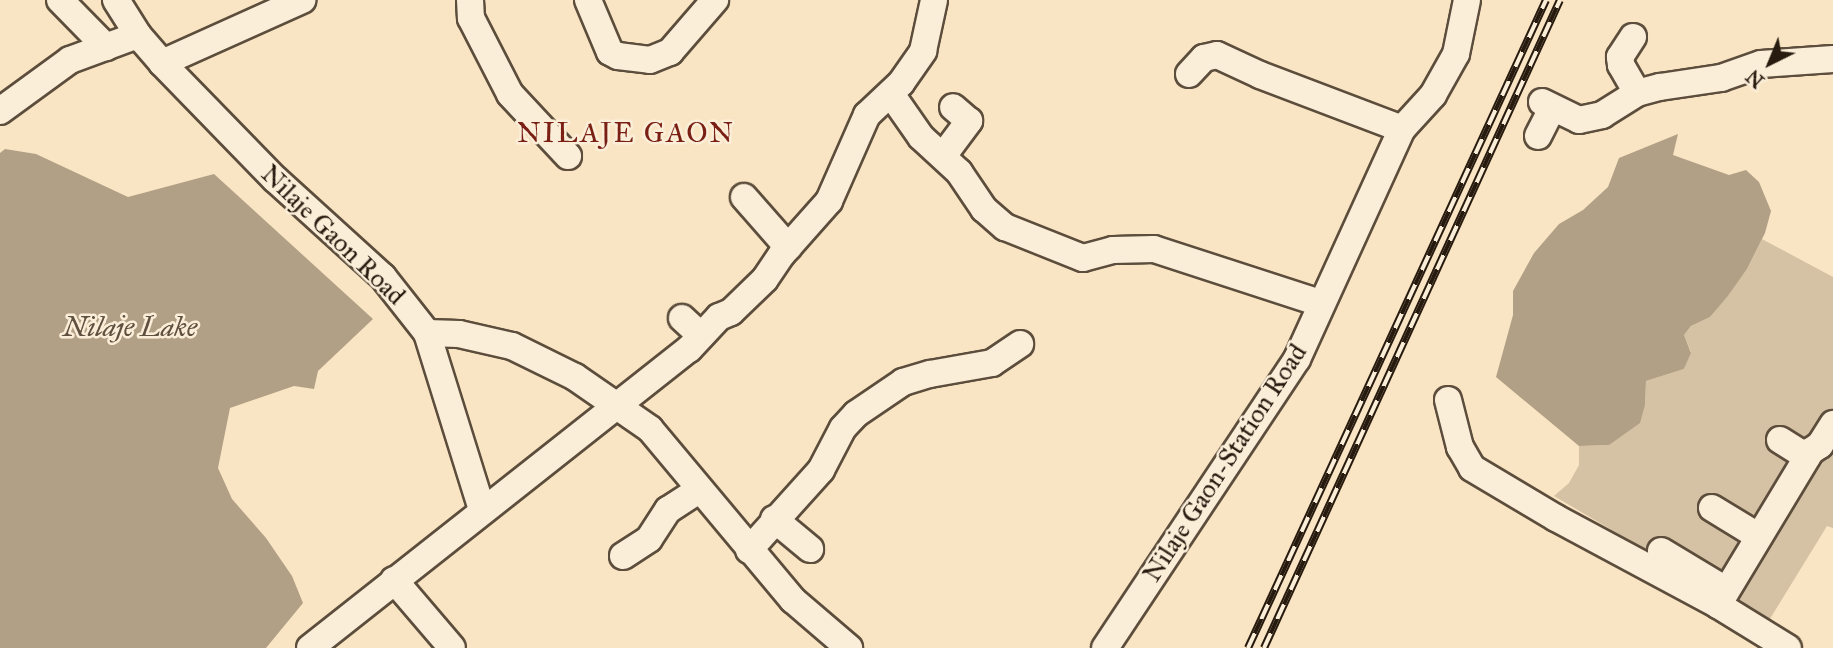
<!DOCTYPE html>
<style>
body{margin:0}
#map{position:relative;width:1833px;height:648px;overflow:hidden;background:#f9e5c3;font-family:"IM FELL Great Primer",serif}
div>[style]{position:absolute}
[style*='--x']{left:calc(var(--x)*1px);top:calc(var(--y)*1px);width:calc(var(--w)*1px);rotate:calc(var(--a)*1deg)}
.green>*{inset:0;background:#d5c2a4}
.water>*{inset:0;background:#b2a086}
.roads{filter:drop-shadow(2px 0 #5c4d3c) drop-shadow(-2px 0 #5c4d3c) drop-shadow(0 2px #5c4d3c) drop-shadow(0 -2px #5c4d3c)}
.minor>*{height:26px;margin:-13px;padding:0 13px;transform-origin:13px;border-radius:13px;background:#fbeed8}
.rail>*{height:8px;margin-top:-4px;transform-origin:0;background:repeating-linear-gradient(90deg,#fbeed8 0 16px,#271a0f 0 32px);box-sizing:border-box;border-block:2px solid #271a0f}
span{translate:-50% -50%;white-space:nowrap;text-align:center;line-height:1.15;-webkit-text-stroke:5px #fbeed8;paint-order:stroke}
.street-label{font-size:26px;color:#271a0f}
.neighbourhood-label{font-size:28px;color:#7a1f14;letter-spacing:2px}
.water-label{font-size:28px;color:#5f503f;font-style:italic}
.north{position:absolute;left:1735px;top:28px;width:70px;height:70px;-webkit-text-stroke:5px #fbeed8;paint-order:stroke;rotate:223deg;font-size:19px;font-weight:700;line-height:28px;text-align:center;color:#271a0f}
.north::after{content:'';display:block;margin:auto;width:24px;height:32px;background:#271a0f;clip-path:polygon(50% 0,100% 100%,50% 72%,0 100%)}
</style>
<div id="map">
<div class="green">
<div style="clip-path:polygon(1762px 239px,1833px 277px,1833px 528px,1827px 526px,1768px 622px,1554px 496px,1569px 483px,1579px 465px,1579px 446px,1609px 445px,1645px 405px,1646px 381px,1684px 369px,1691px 352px,1684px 335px,1691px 326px,1710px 317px,1726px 297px,1747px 269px)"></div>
</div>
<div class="water">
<div style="clip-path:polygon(1678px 134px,1673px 155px,1729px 175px,1746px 170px,1759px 182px,1771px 211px,1765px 233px,1747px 269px,1727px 297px,1710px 317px,1691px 326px,1684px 335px,1691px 353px,1684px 369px,1646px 381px,1645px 405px,1640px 423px,1609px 445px,1579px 446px,1496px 377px,1513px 315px,1513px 291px,1534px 253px,1559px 224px,1583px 210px,1608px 187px,1619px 158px)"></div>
<div style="clip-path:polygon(5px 149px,36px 154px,128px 197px,214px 174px,373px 319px,318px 371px,314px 389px,294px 386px,230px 408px,218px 468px,232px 499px,266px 538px,292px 576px,303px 603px,266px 648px,0 648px,0 153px)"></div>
</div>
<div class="roads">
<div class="minor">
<div style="--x:60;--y:0;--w:66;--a:45.6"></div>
<div style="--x:116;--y:0;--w:41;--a:57.8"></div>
<div style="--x:138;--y:35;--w:37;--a:49"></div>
<div style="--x:162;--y:63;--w:162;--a:45.8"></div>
<div style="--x:275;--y:179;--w:146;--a:42.2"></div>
<div style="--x:383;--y:277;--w:71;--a:51.8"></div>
<div style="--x:427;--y:333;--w:185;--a:72.7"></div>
<div style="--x:470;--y:0;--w:18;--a:87"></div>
<div style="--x:471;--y:18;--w:85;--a:62.8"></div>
<div style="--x:510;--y:94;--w:85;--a:46.9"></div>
<div style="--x:588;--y:0;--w:56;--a:67.1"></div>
<div style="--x:610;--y:52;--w:9;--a:27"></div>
<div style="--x:618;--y:56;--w:32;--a:7"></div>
<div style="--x:650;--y:60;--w:22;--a:-22"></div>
<div style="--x:670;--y:52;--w:69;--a:-49.1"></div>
<div style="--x:1633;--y:37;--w:24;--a:123"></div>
<div style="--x:1620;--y:57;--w:8;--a:83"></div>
<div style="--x:1621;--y:65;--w:32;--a:60"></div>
<div style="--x:162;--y:63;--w:154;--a:-24.2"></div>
<div style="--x:1189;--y:74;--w:22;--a:-47"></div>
<div style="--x:1204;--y:58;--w:13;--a:-13"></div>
<div style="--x:1217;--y:55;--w:47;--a:24.9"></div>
<div style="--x:1260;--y:75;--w:152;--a:20.8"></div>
<div style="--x:891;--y:94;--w:52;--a:55.1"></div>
<div style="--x:921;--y:137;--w:52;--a:42.6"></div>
<div style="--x:959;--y:172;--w:45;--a:56"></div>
<div style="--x:984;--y:209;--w:28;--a:41"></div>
<div style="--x:1005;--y:227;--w:84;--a:21.7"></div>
<div style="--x:1083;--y:258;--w:31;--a:-15"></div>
<div style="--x:1113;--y:250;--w:41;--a:-1.4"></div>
<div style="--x:1154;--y:249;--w:175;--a:18"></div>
<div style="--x:1542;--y:102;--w:41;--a:25.9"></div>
<div style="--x:1579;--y:120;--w:24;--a:-12"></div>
<div style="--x:1602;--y:115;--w:41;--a:-32.2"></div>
<div style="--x:1637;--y:93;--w:24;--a:-15"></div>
<div style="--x:1660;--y:87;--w:62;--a:-8.4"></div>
<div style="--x:1721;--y:78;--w:42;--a:-19.3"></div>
<div style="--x:1761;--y:64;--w:72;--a:-4"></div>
<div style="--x:0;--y:111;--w:87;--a:-36.1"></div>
<div style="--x:70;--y:60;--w:72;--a:-20.2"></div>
<div style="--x:1538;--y:136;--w:31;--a:-63"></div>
<div style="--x:943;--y:156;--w:44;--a:-53.4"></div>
<div style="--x:969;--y:121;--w:21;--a:-139"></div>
<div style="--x:744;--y:197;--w:67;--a:48.7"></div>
<div style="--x:682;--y:318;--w:26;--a:43"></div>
<div style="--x:427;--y:333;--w:32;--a:2"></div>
<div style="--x:459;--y:334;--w:54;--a:12.8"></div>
<div style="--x:512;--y:346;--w:70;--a:26.2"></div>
<div style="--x:575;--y:377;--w:91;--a:34.7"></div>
<div style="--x:650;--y:429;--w:223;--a:50.1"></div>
<div style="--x:793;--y:600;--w:74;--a:40.6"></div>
<div style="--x:1448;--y:400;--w:49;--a:75.7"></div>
<div style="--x:1460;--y:447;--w:24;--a:60"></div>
<div style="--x:1472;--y:468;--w:98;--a:30.8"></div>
<div style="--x:1556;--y:518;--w:184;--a:28.2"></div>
<div style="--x:1718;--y:605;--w:82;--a:31.6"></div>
<div style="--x:1780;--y:440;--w:32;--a:32"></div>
<div style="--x:1712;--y:508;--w:54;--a:31.3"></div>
<div style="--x:774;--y:519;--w:47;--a:39.8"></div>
<div style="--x:749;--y:550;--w:108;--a:-48"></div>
<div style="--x:821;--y:470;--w:47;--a:-62.4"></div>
<div style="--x:843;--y:428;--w:19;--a:-47"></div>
<div style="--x:856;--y:414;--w:57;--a:-34.2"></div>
<div style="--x:903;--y:382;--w:28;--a:-17"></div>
<div style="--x:930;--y:374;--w:63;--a:-10.1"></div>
<div style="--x:992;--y:363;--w:34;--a:-34"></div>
<div style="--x:1661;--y:551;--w:76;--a:31"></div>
<div style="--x:623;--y:556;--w:31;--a:-33"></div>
<div style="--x:649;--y:539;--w:35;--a:-57"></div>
<div style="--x:668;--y:510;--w:37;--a:-33"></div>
<div style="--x:394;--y:580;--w:89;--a:49.5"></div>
<div style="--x:1718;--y:605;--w:180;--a:-58.9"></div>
<div style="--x:1811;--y:451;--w:11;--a:-34"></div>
<div style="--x:1820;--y:445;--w:25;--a:-58"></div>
<div style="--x:310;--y:648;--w:483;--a:-38.3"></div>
<div style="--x:689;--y:349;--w:44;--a:-46.8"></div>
<div style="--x:719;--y:317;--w:13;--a:-23"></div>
<div style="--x:731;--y:312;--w:47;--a:-44.1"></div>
<div style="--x:765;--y:279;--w:30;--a:-56"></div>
<div style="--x:782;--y:254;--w:71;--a:-48.4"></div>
<div style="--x:829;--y:201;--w:94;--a:-66.2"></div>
<div style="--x:867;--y:115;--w:47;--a:-43.3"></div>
<div style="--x:901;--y:83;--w:39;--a:-55"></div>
<div style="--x:923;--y:51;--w:52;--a:-77.8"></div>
<div style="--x:1105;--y:648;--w:347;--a:-56.4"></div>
<div style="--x:1297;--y:359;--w:253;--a:-65.5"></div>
<div style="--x:1402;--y:129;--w:46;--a:-47.6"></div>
<div style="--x:1433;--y:95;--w:47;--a:-60.7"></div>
<div style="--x:1456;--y:54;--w:55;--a:-78.5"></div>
</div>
</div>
<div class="rail">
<div style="--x:1248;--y:648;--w:713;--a:-65.3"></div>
<div style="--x:1264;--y:648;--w:712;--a:-65.45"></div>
</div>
<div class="street-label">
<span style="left:333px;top:235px;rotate:44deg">Nilaje Gaon Road</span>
<span style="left:1225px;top:463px;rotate:-57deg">Nilaje Gaon-Station Road</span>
</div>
<div class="neighbourhood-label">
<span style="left:626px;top:133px">NILAJE GAON</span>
</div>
<div class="water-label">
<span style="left:130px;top:327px">Nilaje Lake</span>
</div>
<div class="north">N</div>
</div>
